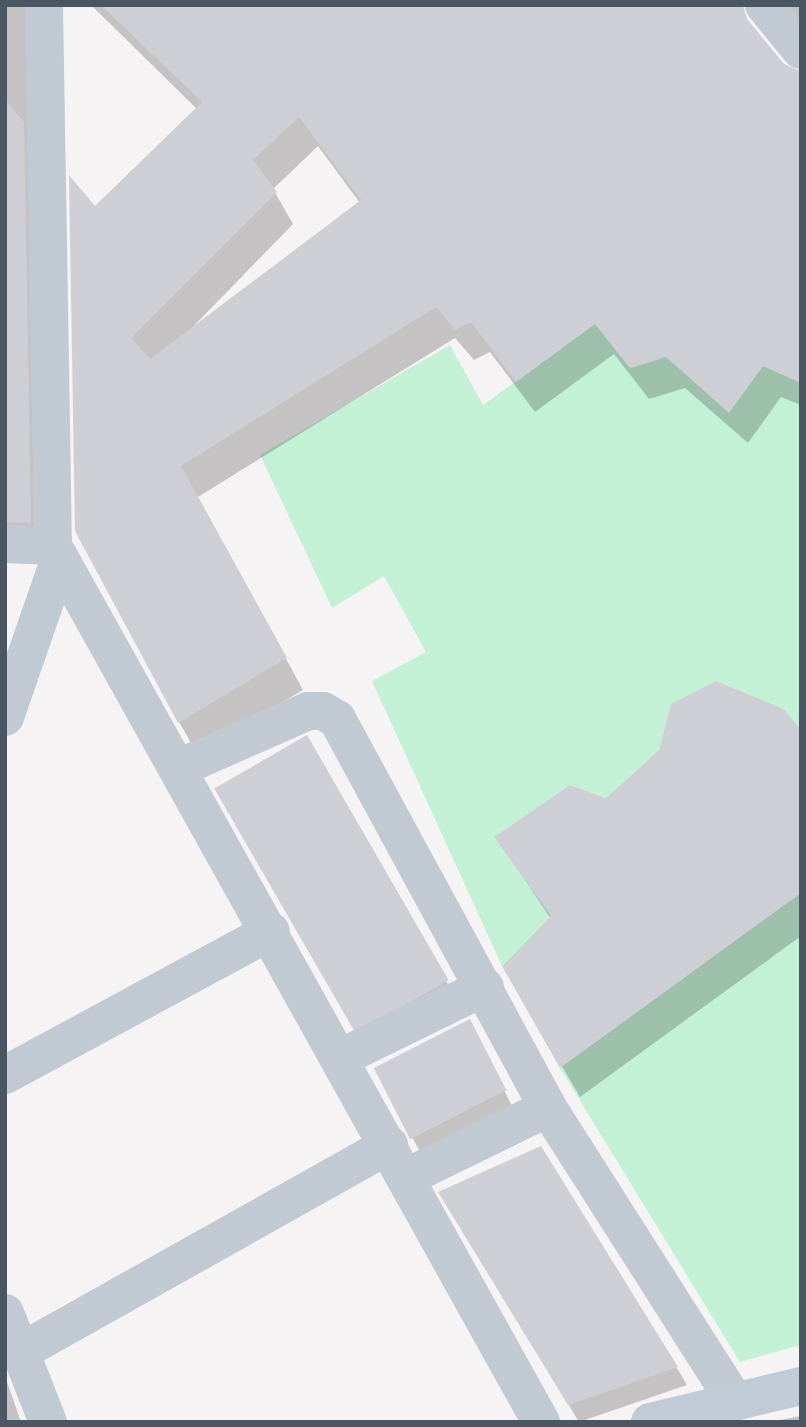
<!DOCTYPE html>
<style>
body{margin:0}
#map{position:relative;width:806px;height:1427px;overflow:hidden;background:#f5f3f3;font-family:Helvetica,sans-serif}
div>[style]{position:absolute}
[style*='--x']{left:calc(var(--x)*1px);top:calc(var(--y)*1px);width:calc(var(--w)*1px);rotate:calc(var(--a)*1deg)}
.green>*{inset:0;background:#c3f1d5}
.shadow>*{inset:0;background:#0003;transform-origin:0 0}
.building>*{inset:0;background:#cdcfd5;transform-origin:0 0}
.street>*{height:38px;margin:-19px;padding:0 19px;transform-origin:19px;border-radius:19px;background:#c1cad2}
.secondary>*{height:38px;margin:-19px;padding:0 19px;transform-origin:19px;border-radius:19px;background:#c1cbd6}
span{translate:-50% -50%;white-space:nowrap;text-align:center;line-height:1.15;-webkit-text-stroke:7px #fff;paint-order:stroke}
.frame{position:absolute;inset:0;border:7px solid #4a5661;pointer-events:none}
</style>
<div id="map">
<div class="green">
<div style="clip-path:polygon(595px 324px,630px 368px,666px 357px,729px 412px,763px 366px,801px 383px,801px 730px,784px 709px,716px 681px,671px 704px,659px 750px,606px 798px,570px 785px,495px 837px,551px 916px,502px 966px,372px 681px,426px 652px,384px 576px,332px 608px,260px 455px,450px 345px,483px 405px)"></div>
<div style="clip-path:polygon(801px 893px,801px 1345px,740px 1362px,560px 1068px)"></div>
</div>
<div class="shadow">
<div style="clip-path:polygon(5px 5px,30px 5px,40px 541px,5px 542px)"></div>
<div style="clip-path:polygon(evenodd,91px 5px,719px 5px,801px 95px,801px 405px,781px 397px,748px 443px,685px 388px,649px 399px,614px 354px,535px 412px,490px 352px,474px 360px,455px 338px,198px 497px,303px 690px,197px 753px,179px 722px,95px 209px,197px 109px,91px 5px,318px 146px,360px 203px,186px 334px,293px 224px,273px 189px,318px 146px)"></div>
<div style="clip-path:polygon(780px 5px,801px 5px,801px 22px)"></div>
<div style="clip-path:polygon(801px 733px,801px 936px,580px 1097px,504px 967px,551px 919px,497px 838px)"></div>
<div style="left:306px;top:738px;width:301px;height:104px;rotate:60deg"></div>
<div style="clip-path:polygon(479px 1039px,514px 1110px,422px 1155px,412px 1137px)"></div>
<div style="clip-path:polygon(541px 1148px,677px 1368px,687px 1385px,579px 1422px,451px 1210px)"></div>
<div style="clip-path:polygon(5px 1376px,21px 1422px,5px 1422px)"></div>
<div style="clip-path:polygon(801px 1416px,801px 1422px,769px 1422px)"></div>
</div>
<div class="building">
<div style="clip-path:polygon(evenodd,101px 5px,743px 5px,747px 19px,784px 64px,801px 71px,801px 383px,763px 366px,729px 413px,666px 357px,630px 368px,595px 324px,516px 382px,471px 322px,455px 330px,436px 307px,181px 466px,287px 658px,178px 723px,75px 531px,69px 175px,95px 206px,202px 102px,101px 5px,299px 117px,361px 200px,150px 359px,131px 338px,277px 192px,253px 160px,299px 117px)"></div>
<div style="clip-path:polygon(5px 100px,24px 122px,31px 523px,5px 522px)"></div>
<div style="clip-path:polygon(716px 681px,784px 709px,801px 730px,801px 893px,560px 1068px,502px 966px,551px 916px,494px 837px,570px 785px,606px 798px,659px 750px,671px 704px)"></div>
<div style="left:307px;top:735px;width:283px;height:107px;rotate:60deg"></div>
<div style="left:470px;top:1019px;width:80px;height:108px;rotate:63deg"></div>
<div style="clip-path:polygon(541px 1146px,678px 1367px,568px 1405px,438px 1192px)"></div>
</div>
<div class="street">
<div style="--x:44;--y:5;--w:541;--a:89.05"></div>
<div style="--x:53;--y:546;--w:1003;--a:60.88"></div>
<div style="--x:764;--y:5;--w:58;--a:50.6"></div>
<div style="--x:5;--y:544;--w:48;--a:2.4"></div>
<div style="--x:5;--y:717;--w:168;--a:-70.9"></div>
<div style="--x:179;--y:768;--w:141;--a:-23.8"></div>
<div style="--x:308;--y:711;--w:15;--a:0"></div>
<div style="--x:323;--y:711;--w:16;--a:30"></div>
<div style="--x:337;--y:719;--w:443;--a:61.5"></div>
<div style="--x:548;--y:1108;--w:348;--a:57.5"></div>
<div style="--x:342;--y:1057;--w:159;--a:-26.1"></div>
<div style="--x:5;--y:1075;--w:302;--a:-28.4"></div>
<div style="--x:407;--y:1177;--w:157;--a:-26.1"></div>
<div style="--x:5;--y:1313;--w:117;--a:68.5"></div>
<div style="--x:22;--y:1351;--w:421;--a:-29.3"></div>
</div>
<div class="secondary">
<div style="--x:650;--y:1422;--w:155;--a:-13.4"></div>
</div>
<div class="frame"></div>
</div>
